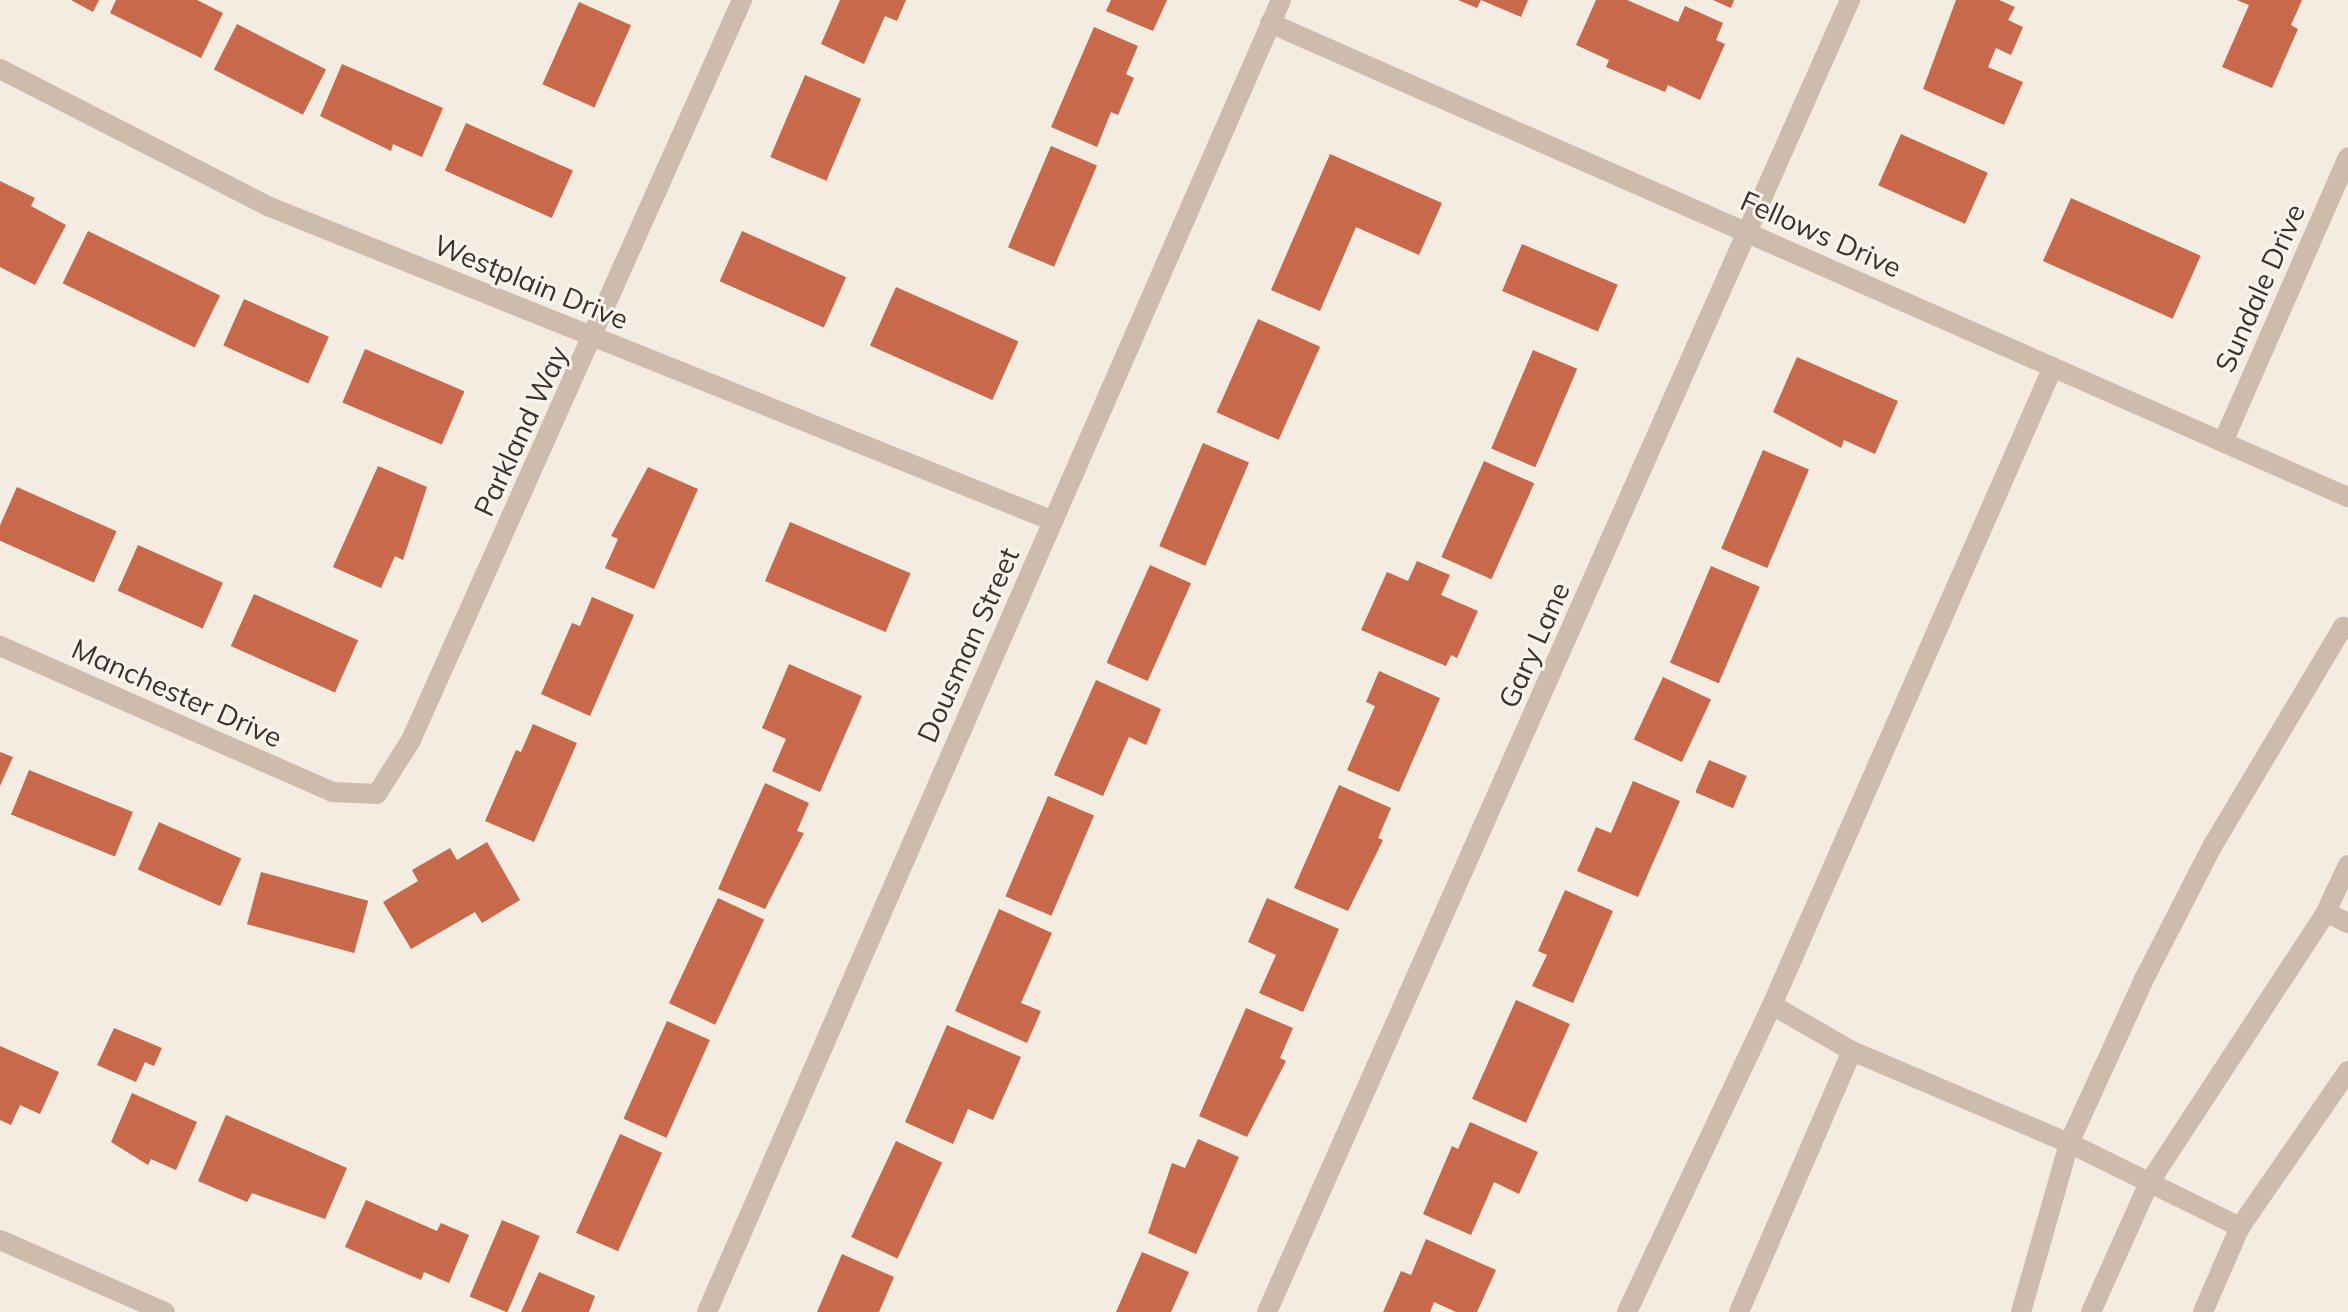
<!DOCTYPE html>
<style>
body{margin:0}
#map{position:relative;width:2348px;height:1312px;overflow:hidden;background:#f4ebe1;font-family:Mulish,sans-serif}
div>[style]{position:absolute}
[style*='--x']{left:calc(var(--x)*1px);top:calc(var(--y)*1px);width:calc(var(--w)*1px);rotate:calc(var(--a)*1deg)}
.building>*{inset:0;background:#c8694b;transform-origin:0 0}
.minor>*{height:20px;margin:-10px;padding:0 10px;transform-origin:10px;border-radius:10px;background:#cdbbac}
span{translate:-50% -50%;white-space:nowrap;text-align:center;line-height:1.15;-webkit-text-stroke:6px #fbf5ee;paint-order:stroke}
.street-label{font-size:28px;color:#3b302b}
</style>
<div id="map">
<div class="building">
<div style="clip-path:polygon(71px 0,99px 0,93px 12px)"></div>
<div style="clip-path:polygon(116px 0,197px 0,223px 13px,201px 58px,110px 13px)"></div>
<div style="clip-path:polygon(840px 0,906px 0,897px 21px,885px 16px,864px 64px,821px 44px)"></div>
<div style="clip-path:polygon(1111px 0,1167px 0,1153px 31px,1106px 11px)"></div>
<div style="clip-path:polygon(1458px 0,1528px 0,1521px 17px,1481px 0,1477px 8px)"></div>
<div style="clip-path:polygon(1596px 0,1627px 0,1678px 22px,1685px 6px,1723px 23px,1716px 40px,1725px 44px,1700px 100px,1668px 85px,1665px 92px,1606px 67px,1609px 60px,1576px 45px)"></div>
<div style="clip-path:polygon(1713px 0,1734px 0,1731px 8px)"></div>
<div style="clip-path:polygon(1956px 0,1999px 0,2015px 7px,2008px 20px,2023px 27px,2011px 55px,1996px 48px,1988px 67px,2023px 82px,2004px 125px,1923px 89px)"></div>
<div style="clip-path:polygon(2237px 0,2302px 0,2291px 25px,2298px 29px,2272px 88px,2222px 67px,2249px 5px)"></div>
<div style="left:579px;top:2px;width:57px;height:90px;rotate:24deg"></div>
<div style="left:237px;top:24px;width:100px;height:51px;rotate:27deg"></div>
<div style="clip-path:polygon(1094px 27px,1138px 46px,1126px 74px,1134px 78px,1118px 115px,1111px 112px,1097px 147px,1051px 127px)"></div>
<div style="clip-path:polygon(342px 64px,443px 108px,422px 157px,393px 144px,391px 151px,320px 116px)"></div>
<div style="left:805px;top:75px;width:61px;height:89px;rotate:23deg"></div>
<div style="left:466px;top:123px;width:117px;height:52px;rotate:24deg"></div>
<div style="left:1901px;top:134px;width:95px;height:56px;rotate:24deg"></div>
<div style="left:1051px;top:146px;width:50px;height:110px;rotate:23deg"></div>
<div style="clip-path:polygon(1330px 154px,1442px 203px,1419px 255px,1356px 227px,1320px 311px,1271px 290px)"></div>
<div style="clip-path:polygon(0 181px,35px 198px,31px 206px,66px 225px,35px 285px,0 267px)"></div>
<div style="left:2071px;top:198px;width:142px;height:69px;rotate:24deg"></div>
<div style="left:88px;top:231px;width:147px;height:58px;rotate:26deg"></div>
<div style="left:742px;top:231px;width:114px;height:55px;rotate:24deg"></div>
<div style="left:1522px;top:244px;width:104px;height:51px;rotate:23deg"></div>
<div style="left:896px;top:287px;width:134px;height:64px;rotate:24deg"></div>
<div style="left:244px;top:299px;width:93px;height:51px;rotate:24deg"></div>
<div style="left:1258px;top:319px;width:68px;height:102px;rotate:24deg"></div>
<div style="left:365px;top:349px;width:108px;height:58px;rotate:23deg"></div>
<div style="left:1533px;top:350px;width:48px;height:107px;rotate:23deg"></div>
<div style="clip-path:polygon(1797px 357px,1898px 401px,1875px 454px,1844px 440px,1841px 448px,1773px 412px)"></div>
<div style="left:1203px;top:443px;width:50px;height:112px;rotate:23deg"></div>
<div style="left:1763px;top:450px;width:50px;height:107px;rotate:23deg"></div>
<div style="left:1484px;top:461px;width:55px;height:105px;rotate:24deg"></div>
<div style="clip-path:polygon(378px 466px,427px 487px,403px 560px,395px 556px,381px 588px,333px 567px)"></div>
<div style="clip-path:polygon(648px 467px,698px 489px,654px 589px,605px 568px,618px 539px,611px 536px)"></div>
<div style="left:17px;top:487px;width:109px;height:56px;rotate:24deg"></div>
<div style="left:790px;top:522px;width:131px;height:64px;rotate:23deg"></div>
<div style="left:138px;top:545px;width:93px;height:50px;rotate:24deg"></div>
<div style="clip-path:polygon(1417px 561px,1450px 575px,1441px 595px,1478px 611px,1457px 658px,1451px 655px,1446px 666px,1361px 630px,1387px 572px,1408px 581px)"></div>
<div style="left:1150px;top:565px;width:45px;height:107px;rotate:24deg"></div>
<div style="left:1711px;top:566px;width:53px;height:105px;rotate:23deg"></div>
<div style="left:254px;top:594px;width:114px;height:57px;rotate:24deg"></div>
<div style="clip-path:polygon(592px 597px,634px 615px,590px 716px,541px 694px,572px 623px,580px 626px)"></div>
<div style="clip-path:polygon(789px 664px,862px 696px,820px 792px,772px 771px,786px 739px,762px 728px)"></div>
<div style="clip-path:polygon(1379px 671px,1440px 698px,1399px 792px,1347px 770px,1375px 706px,1366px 702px)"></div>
<div style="left:1663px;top:677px;width:53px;height:69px;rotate:25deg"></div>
<div style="clip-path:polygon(1096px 680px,1161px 709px,1146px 745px,1129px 737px,1103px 796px,1054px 775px)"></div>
<div style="clip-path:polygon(533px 724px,577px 743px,534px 842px,485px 821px,516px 750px,521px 752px)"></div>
<div style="clip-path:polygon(0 752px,13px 757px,0 786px)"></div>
<div style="left:1709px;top:760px;width:41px;height:35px;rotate:23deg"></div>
<div style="left:29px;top:770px;width:112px;height:48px;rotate:22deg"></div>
<div style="clip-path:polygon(1633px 781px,1680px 801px,1638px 897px,1577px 871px,1596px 827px,1611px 833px)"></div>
<div style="clip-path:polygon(765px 783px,809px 803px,797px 831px,804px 833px,765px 909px,718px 889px)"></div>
<div style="clip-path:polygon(1339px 785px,1391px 808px,1378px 838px,1383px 840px,1348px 911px,1294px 888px)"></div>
<div style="left:1048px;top:796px;width:50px;height:109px;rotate:23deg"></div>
<div style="left:159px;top:822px;width:90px;height:52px;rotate:24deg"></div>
<div style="clip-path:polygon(487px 842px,520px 900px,482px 923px,475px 912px,411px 949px,383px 902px,418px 881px,412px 870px,450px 848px,457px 860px)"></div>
<div style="left:261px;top:872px;width:111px;height:54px;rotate:15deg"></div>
<div style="clip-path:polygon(1565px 890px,1613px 911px,1573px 1003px,1532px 986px,1547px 955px,1538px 951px)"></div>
<div style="left:718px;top:898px;width:51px;height:116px;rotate:25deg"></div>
<div style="clip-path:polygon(1267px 898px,1339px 929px,1303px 1012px,1259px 993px,1276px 955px,1248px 942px)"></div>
<div style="clip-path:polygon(999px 909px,1052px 933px,1021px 1003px,1041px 1011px,1027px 1043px,955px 1011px)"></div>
<div style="left:1516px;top:1000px;width:59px;height:108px;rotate:24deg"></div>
<div style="clip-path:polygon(1246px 1008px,1293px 1028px,1280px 1058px,1286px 1061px,1247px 1137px,1199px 1116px)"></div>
<div style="left:667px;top:1021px;width:47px;height:107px;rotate:24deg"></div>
<div style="clip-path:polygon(947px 1025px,1021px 1057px,993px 1120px,968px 1109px,953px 1144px,905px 1122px)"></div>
<div style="clip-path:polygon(114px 1028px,162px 1048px,154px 1066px,145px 1062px,136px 1082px,97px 1065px)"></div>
<div style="clip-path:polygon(0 1046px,59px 1072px,40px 1114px,20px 1105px,11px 1125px,0 1120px)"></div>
<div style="clip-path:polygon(132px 1093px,197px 1122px,176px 1170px,151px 1159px,148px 1165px,111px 1142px)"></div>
<div style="clip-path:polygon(226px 1115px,347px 1168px,325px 1219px,252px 1193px,247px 1202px,198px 1181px)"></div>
<div style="clip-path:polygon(1470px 1122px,1538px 1152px,1519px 1194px,1494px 1182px,1471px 1235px,1423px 1214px,1452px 1146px,1458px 1149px)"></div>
<div style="left:620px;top:1134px;width:46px;height:108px;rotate:24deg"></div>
<div style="clip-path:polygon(1198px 1139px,1239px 1157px,1196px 1254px,1148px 1233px,1172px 1163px,1185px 1168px)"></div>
<div style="left:896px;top:1141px;width:51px;height:106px;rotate:25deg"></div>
<div style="clip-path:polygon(366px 1200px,437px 1231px,441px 1223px,469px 1235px,449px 1283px,424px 1272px,421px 1280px,345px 1247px)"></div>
<div style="left:502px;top:1220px;width:41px;height:83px;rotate:23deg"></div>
<div style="clip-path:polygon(1426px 1239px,1496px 1270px,1477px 1312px,1456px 1312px,1434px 1302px,1430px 1312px,1383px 1312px,1401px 1271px,1411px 1275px)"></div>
<div style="clip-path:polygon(1142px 1252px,1189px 1272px,1171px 1312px,1116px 1312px)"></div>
<div style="clip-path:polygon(842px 1254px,894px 1277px,879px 1312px,817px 1312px)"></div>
<div style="clip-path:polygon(539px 1272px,595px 1296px,589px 1312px,521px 1312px)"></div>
</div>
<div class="minor">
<div style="--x:1270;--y:23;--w:1178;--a:23.74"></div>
<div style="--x:0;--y:69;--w:303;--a:27.1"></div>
<div style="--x:270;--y:207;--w:844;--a:21.85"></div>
<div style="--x:2223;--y:442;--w:311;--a:-66.3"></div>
<div style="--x:0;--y:646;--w:363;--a:23.7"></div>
<div style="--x:332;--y:792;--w:45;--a:2.5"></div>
<div style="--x:377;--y:794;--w:64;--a:-57.8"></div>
<div style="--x:411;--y:740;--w:811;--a:-65.9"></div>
<div style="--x:2326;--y:912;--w:25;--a:27"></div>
<div style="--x:1772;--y:1005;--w:697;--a:-66.23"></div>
<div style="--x:0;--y:1240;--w:180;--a:23.6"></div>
<div style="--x:707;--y:1312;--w:1432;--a:-66.37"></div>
<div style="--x:1267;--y:1312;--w:1436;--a:-66.04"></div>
<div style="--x:1627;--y:1312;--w:340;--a:-64.7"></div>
<div style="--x:1772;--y:1005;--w:92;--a:29.9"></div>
<div style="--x:1852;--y:1051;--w:236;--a:23"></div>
<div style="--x:2069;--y:1143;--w:191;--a:26.2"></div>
<div style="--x:2240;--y:1227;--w:190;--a:-55.3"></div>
<div style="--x:1739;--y:1312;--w:284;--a:-66.6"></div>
<div style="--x:2021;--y:1312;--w:176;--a:-74.1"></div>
<div style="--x:2069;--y:1143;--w:178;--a:-65.4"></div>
<div style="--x:2143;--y:981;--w:153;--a:-62.8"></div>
<div style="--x:2213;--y:845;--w:254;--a:-59.2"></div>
<div style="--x:2343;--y:627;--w:5;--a:22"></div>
<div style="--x:2091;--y:1312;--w:141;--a:-65.8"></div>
<div style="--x:2149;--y:1183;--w:324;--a:-56.8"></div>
<div style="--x:2326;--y:912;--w:52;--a:-64.9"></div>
<div style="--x:2203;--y:1312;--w:93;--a:-66.5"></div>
</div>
<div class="street-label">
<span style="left:1821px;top:234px;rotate:24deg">Fellows Drive</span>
<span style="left:531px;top:282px;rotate:22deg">Westplain Drive</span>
<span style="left:2260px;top:288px;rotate:-66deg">Sundale Drive</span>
<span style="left:521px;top:431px;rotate:-65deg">Parkland Way</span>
<span style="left:968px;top:645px;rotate:-66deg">Dousman Street</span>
<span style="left:1534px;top:645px;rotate:-66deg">Gary Lane</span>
<span style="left:177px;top:693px;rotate:24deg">Manchester Drive</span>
</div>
</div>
